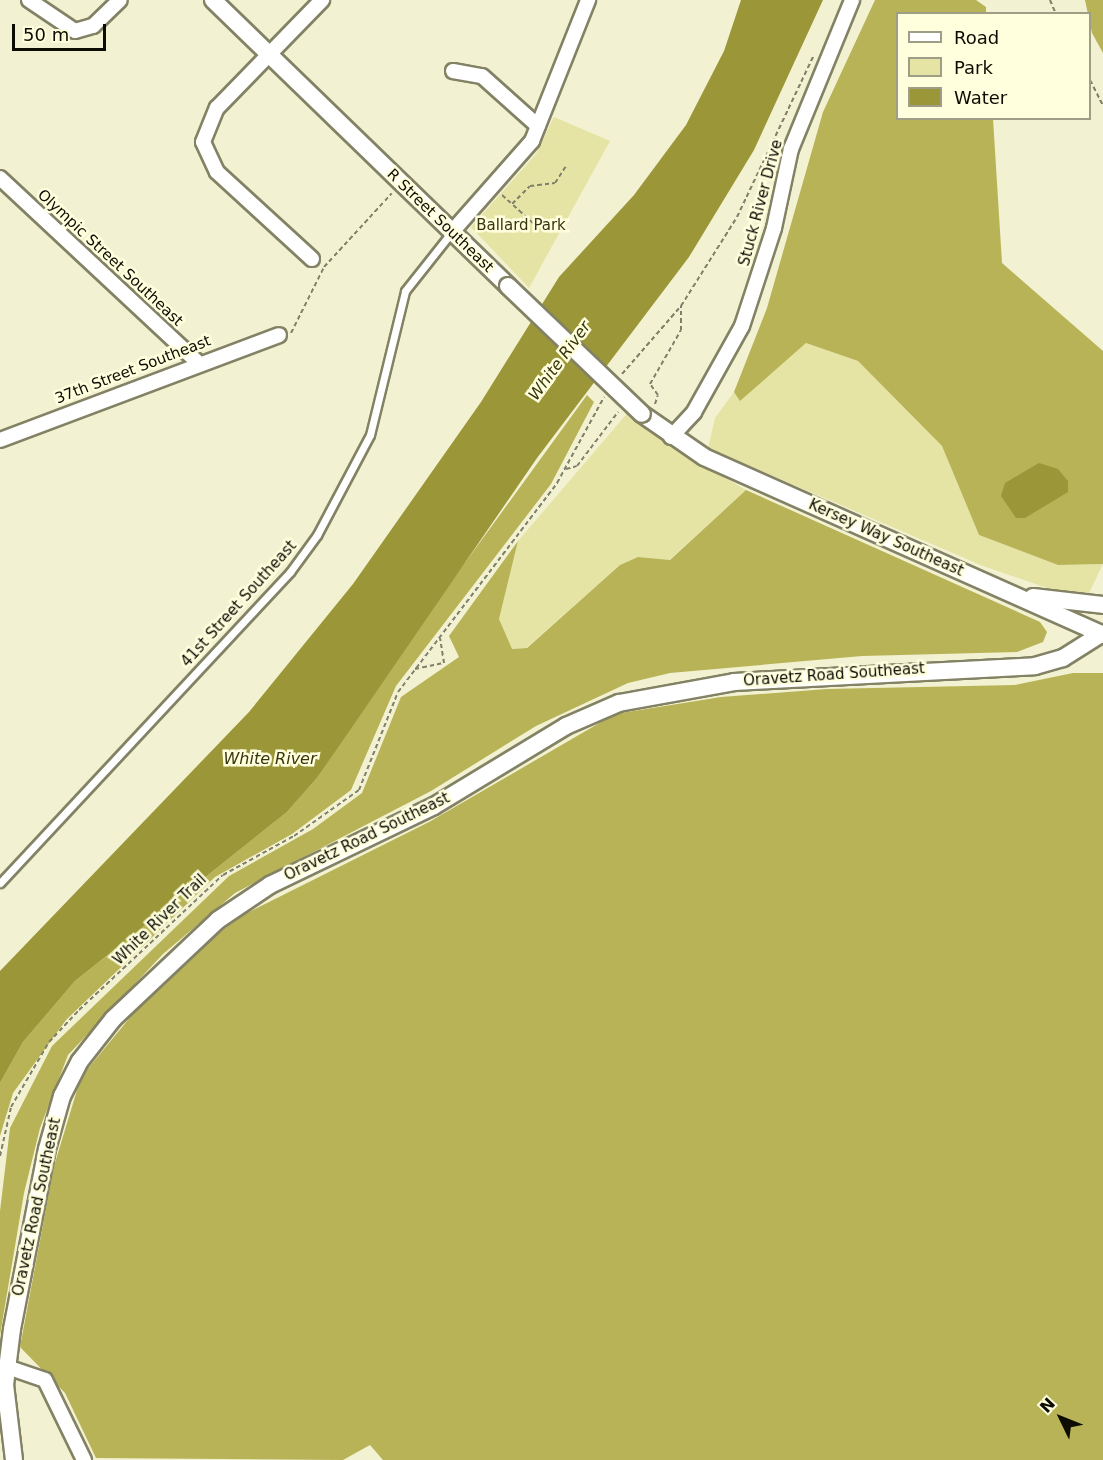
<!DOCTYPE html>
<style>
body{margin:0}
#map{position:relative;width:1103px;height:1460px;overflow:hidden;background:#f2f1d1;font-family:"DejaVu Sans",sans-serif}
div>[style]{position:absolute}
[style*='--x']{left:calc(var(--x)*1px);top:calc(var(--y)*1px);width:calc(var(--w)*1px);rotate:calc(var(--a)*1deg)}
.green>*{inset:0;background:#e6e4a5}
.forest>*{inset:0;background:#b7b356}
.water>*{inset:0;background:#9b9738}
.path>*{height:2px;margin-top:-1px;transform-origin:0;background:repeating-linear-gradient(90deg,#807f6a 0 4.5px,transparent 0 7.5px)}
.roads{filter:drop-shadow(2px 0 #838265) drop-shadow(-2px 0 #838265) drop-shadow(0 2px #838265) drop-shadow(0 -2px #838265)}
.service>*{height:7px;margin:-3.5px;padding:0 3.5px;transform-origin:3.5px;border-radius:3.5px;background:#fff}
.minor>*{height:14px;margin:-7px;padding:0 7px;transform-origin:7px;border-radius:7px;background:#fff}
.tertiary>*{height:16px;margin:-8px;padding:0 8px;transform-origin:8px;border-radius:8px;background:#fff}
.bridges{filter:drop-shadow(2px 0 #838265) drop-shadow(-2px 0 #838265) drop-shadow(0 2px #838265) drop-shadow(0 -2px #838265)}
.tertiary-bridge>*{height:16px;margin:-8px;padding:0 8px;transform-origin:8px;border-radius:8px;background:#fff}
span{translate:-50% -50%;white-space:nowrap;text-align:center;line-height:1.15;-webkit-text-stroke:5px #ffffde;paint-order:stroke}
.street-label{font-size:15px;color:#0d0c03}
.park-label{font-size:15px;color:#37350d}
.water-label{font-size:16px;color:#38360e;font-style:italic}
.legend{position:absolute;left:896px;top:12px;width:195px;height:108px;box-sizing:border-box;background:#ffffde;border:2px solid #9e9e86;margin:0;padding:8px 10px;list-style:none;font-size:18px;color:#0d0c03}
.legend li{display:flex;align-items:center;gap:12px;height:30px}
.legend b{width:30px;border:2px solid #9e9e86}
.north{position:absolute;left:1031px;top:1388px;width:60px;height:60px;-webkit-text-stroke:4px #ffffde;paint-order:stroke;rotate:313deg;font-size:16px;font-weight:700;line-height:24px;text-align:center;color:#0d0c03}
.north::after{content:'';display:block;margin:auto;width:21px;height:27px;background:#0d0c03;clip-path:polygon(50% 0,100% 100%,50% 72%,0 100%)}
.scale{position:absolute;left:12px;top:24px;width:94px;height:27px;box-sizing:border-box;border:3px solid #0d0c03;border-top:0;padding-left:8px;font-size:18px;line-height:21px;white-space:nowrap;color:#0d0c03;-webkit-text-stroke:4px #ffffde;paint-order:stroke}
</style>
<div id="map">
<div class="green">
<div style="clip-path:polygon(554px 117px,610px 141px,529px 288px,471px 227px,536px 154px)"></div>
<div style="clip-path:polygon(806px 343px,858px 361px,942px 446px,979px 535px,1058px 565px,1103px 564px,1089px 593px,1053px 590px,983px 566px,708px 448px,715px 418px,734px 392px,741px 400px)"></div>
<div style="clip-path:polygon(630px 410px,678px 450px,746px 490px,669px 560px,638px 557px,620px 565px,526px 648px,511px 649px,499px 619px,518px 541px)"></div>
</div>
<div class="forest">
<div style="clip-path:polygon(875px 0,976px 0,986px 7px,986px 13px,898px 14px,898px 118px,993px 119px,1002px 263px,1103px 351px,1103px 564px,1058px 565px,979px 535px,942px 446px,858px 361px,806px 343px,740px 401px,734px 392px,767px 308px,823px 112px)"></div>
<div style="clip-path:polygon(1085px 0,1103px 0,1103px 53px,1092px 33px)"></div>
<div style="clip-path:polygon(587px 395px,594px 402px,551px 484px,396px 686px,351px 790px,292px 834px,215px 877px,66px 1020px,13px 1093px,0 1136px,0 1083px,23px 1042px,75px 981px,287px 812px,317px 778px,403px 648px)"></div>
<div style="clip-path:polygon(746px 490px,1040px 622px,1047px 632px,1043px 642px,1017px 652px,862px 656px,670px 673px,628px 683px,536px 726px,431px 791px,235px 893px,163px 954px,68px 1055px,40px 1128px,24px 1193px,0 1335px,0 1211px,10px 1128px,52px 1046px,229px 876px,313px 829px,362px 793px,401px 697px,459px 657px,449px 636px,518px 541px,499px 619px,512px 649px,527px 648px,620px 565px,638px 557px,670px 560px)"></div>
<div style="clip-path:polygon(1073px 673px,1103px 673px,1103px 1460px,383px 1460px,370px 1445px,343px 1460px,96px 1458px,65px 1393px,20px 1347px,54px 1166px,81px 1077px,146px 998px,212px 938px,243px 915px,429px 822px,615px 714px,721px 697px,827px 689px,1015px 685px)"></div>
</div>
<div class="water">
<div style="clip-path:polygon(741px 0,823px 0,754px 150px,689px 257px,537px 458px,317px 778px,287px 812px,75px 981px,23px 1042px,0 1083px,0 971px,249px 712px,353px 584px,481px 402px,559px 277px,634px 195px,686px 125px,724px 51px)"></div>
<div style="clip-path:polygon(1039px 463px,1058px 469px,1068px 481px,1068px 492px,1025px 518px,1016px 518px,1001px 496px,1005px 483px)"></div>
</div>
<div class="path">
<div style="--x:1050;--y:0;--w:15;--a:67"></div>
<div style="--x:1090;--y:80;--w:28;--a:63"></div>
<div style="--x:502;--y:195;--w:43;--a:42.2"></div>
<div style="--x:512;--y:204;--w:25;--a:-45"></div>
<div style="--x:530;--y:186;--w:25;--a:-7"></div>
<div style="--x:555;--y:183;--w:20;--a:-57"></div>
<div style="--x:291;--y:333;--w:74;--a:-63.4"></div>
<div style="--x:324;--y:267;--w:100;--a:-47.4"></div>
<div style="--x:622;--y:374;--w:90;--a:-49.1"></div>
<div style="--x:681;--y:306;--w:105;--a:-57.8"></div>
<div style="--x:737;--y:217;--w:179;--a:-64.6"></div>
<div style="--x:655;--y:404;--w:9;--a:-72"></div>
<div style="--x:658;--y:395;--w:14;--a:-126"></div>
<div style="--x:650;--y:384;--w:62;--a:-60.1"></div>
<div style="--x:681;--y:330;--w:24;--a:-90"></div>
<div style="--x:566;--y:469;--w:11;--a:-15"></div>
<div style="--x:577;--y:466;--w:68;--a:-52.8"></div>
<div style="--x:415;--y:669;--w:30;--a:-12"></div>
<div style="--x:444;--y:663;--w:25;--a:-99"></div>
<div style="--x:0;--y:1156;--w:50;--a:-77.3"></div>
<div style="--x:11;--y:1107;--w:75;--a:-59.7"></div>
<div style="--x:49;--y:1042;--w:44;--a:-46.8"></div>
<div style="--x:79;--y:1010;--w:197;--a:-43.2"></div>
<div style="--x:223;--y:875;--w:81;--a:-28.8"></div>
<div style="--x:294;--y:836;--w:80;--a:-35.3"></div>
<div style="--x:359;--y:790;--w:105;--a:-68.3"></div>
<div style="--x:398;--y:692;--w:263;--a:-52.7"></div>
<div style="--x:557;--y:483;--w:98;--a:-61.3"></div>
</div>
<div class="roads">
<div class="service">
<div style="--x:0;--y:883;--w:425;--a:-47"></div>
<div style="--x:290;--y:572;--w:46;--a:-53.9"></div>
<div style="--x:317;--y:535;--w:113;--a:-62.1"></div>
<div style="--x:370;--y:435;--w:148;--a:-76.3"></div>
<div style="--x:405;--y:291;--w:74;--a:-51.6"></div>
</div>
<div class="minor">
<div style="--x:29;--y:0;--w:55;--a:34"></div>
<div style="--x:75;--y:31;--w:19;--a:-16"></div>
<div style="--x:93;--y:26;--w:37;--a:-44"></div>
<div style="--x:453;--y:71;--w:29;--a:10"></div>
<div style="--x:482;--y:76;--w:75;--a:41.8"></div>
<div style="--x:0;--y:178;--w:270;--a:43"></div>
<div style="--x:451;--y:233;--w:123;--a:-48.6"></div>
<div style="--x:532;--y:141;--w:152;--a:-68.3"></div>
<div style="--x:312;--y:259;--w:129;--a:-137.5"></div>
<div style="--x:217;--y:172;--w:33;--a:-115"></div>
<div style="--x:203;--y:142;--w:37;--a:-68"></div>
<div style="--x:217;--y:108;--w:151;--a:-45.8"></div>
<div style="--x:671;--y:437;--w:34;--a:-47"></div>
<div style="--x:694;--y:412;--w:98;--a:-60.8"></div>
<div style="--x:742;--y:326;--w:103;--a:-71.9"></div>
<div style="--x:774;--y:228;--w:81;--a:-77.9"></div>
<div style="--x:791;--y:149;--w:161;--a:-67.7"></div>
<div style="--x:0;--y:440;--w:298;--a:-20.6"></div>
<div style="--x:7;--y:1367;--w:40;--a:18.9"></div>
<div style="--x:45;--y:1380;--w:89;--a:64"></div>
</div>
<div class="tertiary">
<div style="--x:213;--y:0;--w:411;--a:44.1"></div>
<div style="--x:642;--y:414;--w:75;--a:34.7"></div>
<div style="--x:704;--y:457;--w:437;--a:24"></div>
<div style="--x:1033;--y:597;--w:70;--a:6.5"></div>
<div style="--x:14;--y:1460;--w:76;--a:-96.8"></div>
<div style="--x:5;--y:1385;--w:56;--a:-82.9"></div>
<div style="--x:12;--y:1329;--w:183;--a:-79"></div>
<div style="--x:47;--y:1149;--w:55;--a:-74.2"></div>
<div style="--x:62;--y:1096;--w:39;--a:-63"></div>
<div style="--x:80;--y:1061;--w:53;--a:-51.8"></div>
<div style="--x:113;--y:1019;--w:144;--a:-43.3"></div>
<div style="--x:218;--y:920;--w:63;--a:-33.9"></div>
<div style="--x:270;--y:885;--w:182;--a:-25.7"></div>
<div style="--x:434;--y:806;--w:154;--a:-31.2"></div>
<div style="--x:566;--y:726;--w:58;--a:-23.5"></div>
<div style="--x:619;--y:703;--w:117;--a:-10.3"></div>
<div style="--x:734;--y:682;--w:301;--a:-3"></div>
<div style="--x:1035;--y:666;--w:29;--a:-16"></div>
<div style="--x:1063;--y:658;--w:45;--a:-32.3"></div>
</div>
</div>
<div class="bridges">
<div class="tertiary-bridge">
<div style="--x:508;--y:286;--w:185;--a:43.7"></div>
</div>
</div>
<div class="street-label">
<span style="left:761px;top:203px;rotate:-75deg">Stuck River Drive</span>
<span style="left:440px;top:221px;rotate:44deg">R Street Southeast</span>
<span style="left:110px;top:258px;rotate:43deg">Olympic Street Southeast</span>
<span style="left:133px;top:370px;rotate:-21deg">37th Street Southeast</span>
<span style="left:886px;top:538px;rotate:24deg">Kersey Way Southeast</span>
<span style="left:239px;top:604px;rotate:-48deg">41st Street Southeast</span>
<span style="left:834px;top:675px;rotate:-4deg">Oravetz Road Southeast</span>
<span style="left:367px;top:837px;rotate:-26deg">Oravetz Road Southeast</span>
<span style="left:160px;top:920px;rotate:-44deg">White River Trail</span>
<span style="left:37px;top:1207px;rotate:-78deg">Oravetz Road Southeast</span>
</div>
<div class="park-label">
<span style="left:521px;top:226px">Ballard Park</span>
</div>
<div class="water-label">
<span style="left:560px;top:361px;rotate:-54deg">White River</span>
<span style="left:270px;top:759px">White River</span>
</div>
<ul class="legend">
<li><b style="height:8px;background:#fff"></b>Road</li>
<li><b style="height:16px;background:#e6e4a5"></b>Park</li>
<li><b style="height:16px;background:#9b9738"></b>Water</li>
</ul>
<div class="north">N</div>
<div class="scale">50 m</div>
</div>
